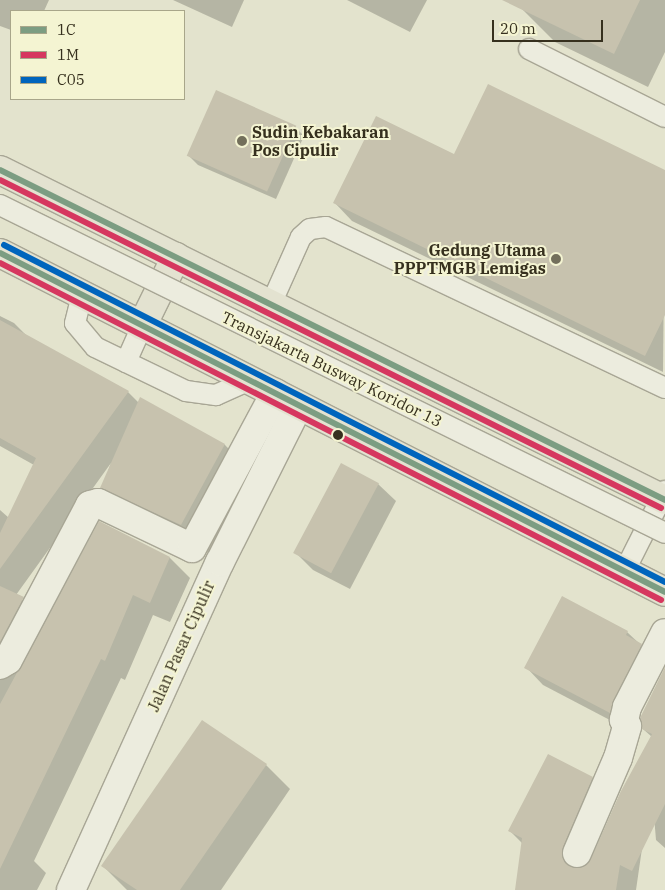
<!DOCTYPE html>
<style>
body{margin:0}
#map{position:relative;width:665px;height:890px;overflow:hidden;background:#e3e3cd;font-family:"IBM Plex Serif",serif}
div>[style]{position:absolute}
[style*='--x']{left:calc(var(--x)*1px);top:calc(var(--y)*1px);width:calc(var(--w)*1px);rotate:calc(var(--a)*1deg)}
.shadow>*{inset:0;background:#0003}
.building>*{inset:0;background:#c7c2ae;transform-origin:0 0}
.roads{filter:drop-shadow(1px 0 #a8a695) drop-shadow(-1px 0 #a8a695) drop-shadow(0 1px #a8a695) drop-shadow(0 -1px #a8a695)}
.service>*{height:20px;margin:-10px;padding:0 10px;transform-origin:10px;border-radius:10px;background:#ececde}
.minor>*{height:28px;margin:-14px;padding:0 14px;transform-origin:14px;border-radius:14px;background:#ececde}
.primary>*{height:28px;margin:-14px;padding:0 14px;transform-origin:14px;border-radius:14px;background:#e3e2d0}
.bridges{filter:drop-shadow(1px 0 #a8a695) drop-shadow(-1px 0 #a8a695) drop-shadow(0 1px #a8a695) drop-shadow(0 -1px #a8a695)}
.service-bridge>*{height:20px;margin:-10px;padding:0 10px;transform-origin:10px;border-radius:10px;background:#ececde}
.bus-1>*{height:6px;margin:-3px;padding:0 3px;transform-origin:3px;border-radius:3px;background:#7c9d82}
.bus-2>*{height:6px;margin:-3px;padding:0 3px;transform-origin:3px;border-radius:3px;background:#d6375f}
.bus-3>*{height:6px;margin:-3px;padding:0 3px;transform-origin:3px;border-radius:3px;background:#0065bd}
.dots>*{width:14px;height:14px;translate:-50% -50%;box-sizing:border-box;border:2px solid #f4f4d2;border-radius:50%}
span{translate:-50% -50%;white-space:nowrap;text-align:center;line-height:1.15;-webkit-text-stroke:4px #f4f4d2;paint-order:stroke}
.poi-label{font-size:16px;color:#36301e;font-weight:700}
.left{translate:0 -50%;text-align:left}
.right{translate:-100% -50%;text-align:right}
.street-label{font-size:16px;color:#36301e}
.legend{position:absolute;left:10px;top:10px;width:175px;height:90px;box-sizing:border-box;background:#f4f4d2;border:1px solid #a8a68a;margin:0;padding:6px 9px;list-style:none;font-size:15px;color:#36301e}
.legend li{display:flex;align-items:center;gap:10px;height:25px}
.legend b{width:25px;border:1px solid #a8a68a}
.scale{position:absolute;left:492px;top:20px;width:111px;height:22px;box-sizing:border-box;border:2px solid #36301e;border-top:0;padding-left:6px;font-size:15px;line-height:18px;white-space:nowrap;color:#36301e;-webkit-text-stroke:4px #f4f4d2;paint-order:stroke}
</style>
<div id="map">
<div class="shadow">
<div style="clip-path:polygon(0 0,49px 0,44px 11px,11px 11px,11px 30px,0 26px)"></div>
<div style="clip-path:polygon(173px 0,244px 0,232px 27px)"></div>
<div style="clip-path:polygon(347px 0,427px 0,410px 32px)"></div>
<div style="clip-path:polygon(525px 0,665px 0,665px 52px,648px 87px,555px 42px,521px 8px)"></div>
<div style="clip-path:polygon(295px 127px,304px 136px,276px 199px,198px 165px,189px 156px)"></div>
<div style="clip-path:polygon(454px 156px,665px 171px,663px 372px,352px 221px,335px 203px)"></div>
<div style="clip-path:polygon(0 316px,14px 323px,28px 337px,128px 392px,139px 403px,140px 399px,225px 445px,253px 474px,210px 553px,130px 517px,102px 488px,111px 463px,16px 595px,43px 618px,10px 676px,22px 669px,100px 523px,170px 558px,190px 578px,170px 622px,153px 615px,125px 680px,121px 678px,34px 861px,46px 873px,37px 890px,0 890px,0 510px,9px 518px,34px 465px,0 446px)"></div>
<div style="clip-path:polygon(378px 484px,396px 501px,350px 589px,313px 570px,296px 553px)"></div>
<div style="clip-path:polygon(627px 632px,659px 662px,627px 729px,543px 685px,526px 667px)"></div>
<div style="clip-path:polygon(665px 670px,665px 848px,656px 840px,648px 743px,652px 737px,643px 729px)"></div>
<div style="clip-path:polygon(203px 722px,266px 765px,290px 789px,221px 890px,127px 890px,103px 866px)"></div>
<div style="clip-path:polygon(592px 778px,610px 795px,579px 867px,588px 866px,621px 792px,647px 814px,636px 890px,516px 890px,523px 844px,510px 831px)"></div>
</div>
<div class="building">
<div style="clip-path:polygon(502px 0,640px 0,614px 54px)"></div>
<div style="clip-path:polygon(488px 84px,665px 170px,665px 315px,645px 356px,333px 203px,376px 116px,454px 154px)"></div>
<div style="left:216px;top:90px;width:88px;height:72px;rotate:24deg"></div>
<div style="clip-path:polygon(0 320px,129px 391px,0 569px,0 533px,36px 458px,0 438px)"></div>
<div style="clip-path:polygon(140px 397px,225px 444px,181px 525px,100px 488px)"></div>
<div style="left:341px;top:463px;width:43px;height:102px;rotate:28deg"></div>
<div style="clip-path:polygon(99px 521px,170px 557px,150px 603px,133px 595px,105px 661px,101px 659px,0 869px,0 704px)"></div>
<div style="clip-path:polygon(0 586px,24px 597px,0 642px)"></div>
<div style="clip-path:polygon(562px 596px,628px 631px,626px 635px,642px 644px,610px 713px,524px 668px)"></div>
<div style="clip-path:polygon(665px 667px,665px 804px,632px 871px,620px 865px,616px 890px,515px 890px,522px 838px,508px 831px,548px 754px,593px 777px,563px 847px,565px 863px,579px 868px,591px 859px,621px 791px,652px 734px,642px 729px,640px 718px)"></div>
<div style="clip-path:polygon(202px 720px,267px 764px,180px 890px,137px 890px,101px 866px)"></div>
</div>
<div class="roads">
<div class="service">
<div style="--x:529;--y:49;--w:152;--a:26.6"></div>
<div style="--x:82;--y:295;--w:29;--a:104"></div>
<div style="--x:75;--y:323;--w:31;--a:50"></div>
<div style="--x:95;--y:347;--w:101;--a:25.8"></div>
<div style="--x:186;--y:391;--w:30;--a:8"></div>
<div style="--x:216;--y:395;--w:36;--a:-24"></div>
<div style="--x:271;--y:304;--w:73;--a:-65.9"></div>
<div style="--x:301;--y:237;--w:12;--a:-42"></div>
<div style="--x:310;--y:229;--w:16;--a:-7"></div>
<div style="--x:326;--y:227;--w:375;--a:25.4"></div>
<div style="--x:126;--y:362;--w:39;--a:-66"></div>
<div style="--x:624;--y:572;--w:91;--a:-63.2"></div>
</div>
<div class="minor">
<div style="--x:0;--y:665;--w:9;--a:-32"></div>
<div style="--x:8;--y:660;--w:175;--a:-62.1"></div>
<div style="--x:90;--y:505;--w:8;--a:-14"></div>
<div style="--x:98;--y:503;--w:104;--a:25.6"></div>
<div style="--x:192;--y:548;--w:176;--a:-61.8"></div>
<div style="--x:577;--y:853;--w:103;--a:-66.7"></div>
<div style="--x:618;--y:758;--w:33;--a:-74"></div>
<div style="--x:627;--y:726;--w:7;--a:-117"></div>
<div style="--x:624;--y:720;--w:13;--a:-77"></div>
<div style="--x:627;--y:707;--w:83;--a:-62.8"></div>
<div style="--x:71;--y:890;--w:360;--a:-65.6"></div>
<div style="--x:220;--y:562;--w:174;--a:-63.4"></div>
</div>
<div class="primary">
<div style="--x:0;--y:170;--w:742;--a:26.39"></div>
<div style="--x:0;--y:253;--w:746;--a:27.01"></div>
<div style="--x:142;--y:326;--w:77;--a:-63.8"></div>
</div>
</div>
<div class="bridges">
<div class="service-bridge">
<div style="--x:0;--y:205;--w:741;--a:26.25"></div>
</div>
</div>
<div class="bus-1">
<div style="--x:0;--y:170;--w:742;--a:26.39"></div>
<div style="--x:0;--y:253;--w:746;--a:27.01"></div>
</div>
<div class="bus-2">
<div style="--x:0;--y:180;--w:738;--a:26.39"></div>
<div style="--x:0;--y:263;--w:742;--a:27.01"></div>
</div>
<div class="bus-3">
<div style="--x:4;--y:245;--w:742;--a:27.01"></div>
</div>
<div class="dots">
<div style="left:242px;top:141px;background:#736f5b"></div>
<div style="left:556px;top:259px;background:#736f5b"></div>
<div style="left:338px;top:435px;background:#36301e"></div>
</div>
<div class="poi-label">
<span class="left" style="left:252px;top:141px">Sudin Kebakaran<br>Pos Cipulir</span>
<span class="right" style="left:546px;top:259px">Gedung Utama<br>PPPTMGB Lemigas</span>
</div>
<div class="street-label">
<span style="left:332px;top:369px;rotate:26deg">Transjakarta Busway Koridor 13</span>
<span style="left:181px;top:646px;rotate:-66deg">Jalan Pasar Cipulir</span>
</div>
<ul class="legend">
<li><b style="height:6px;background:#7c9d82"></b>1C</li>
<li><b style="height:6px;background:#d6375f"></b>1M</li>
<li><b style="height:6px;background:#0065bd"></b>C05</li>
</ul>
<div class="scale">20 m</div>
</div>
